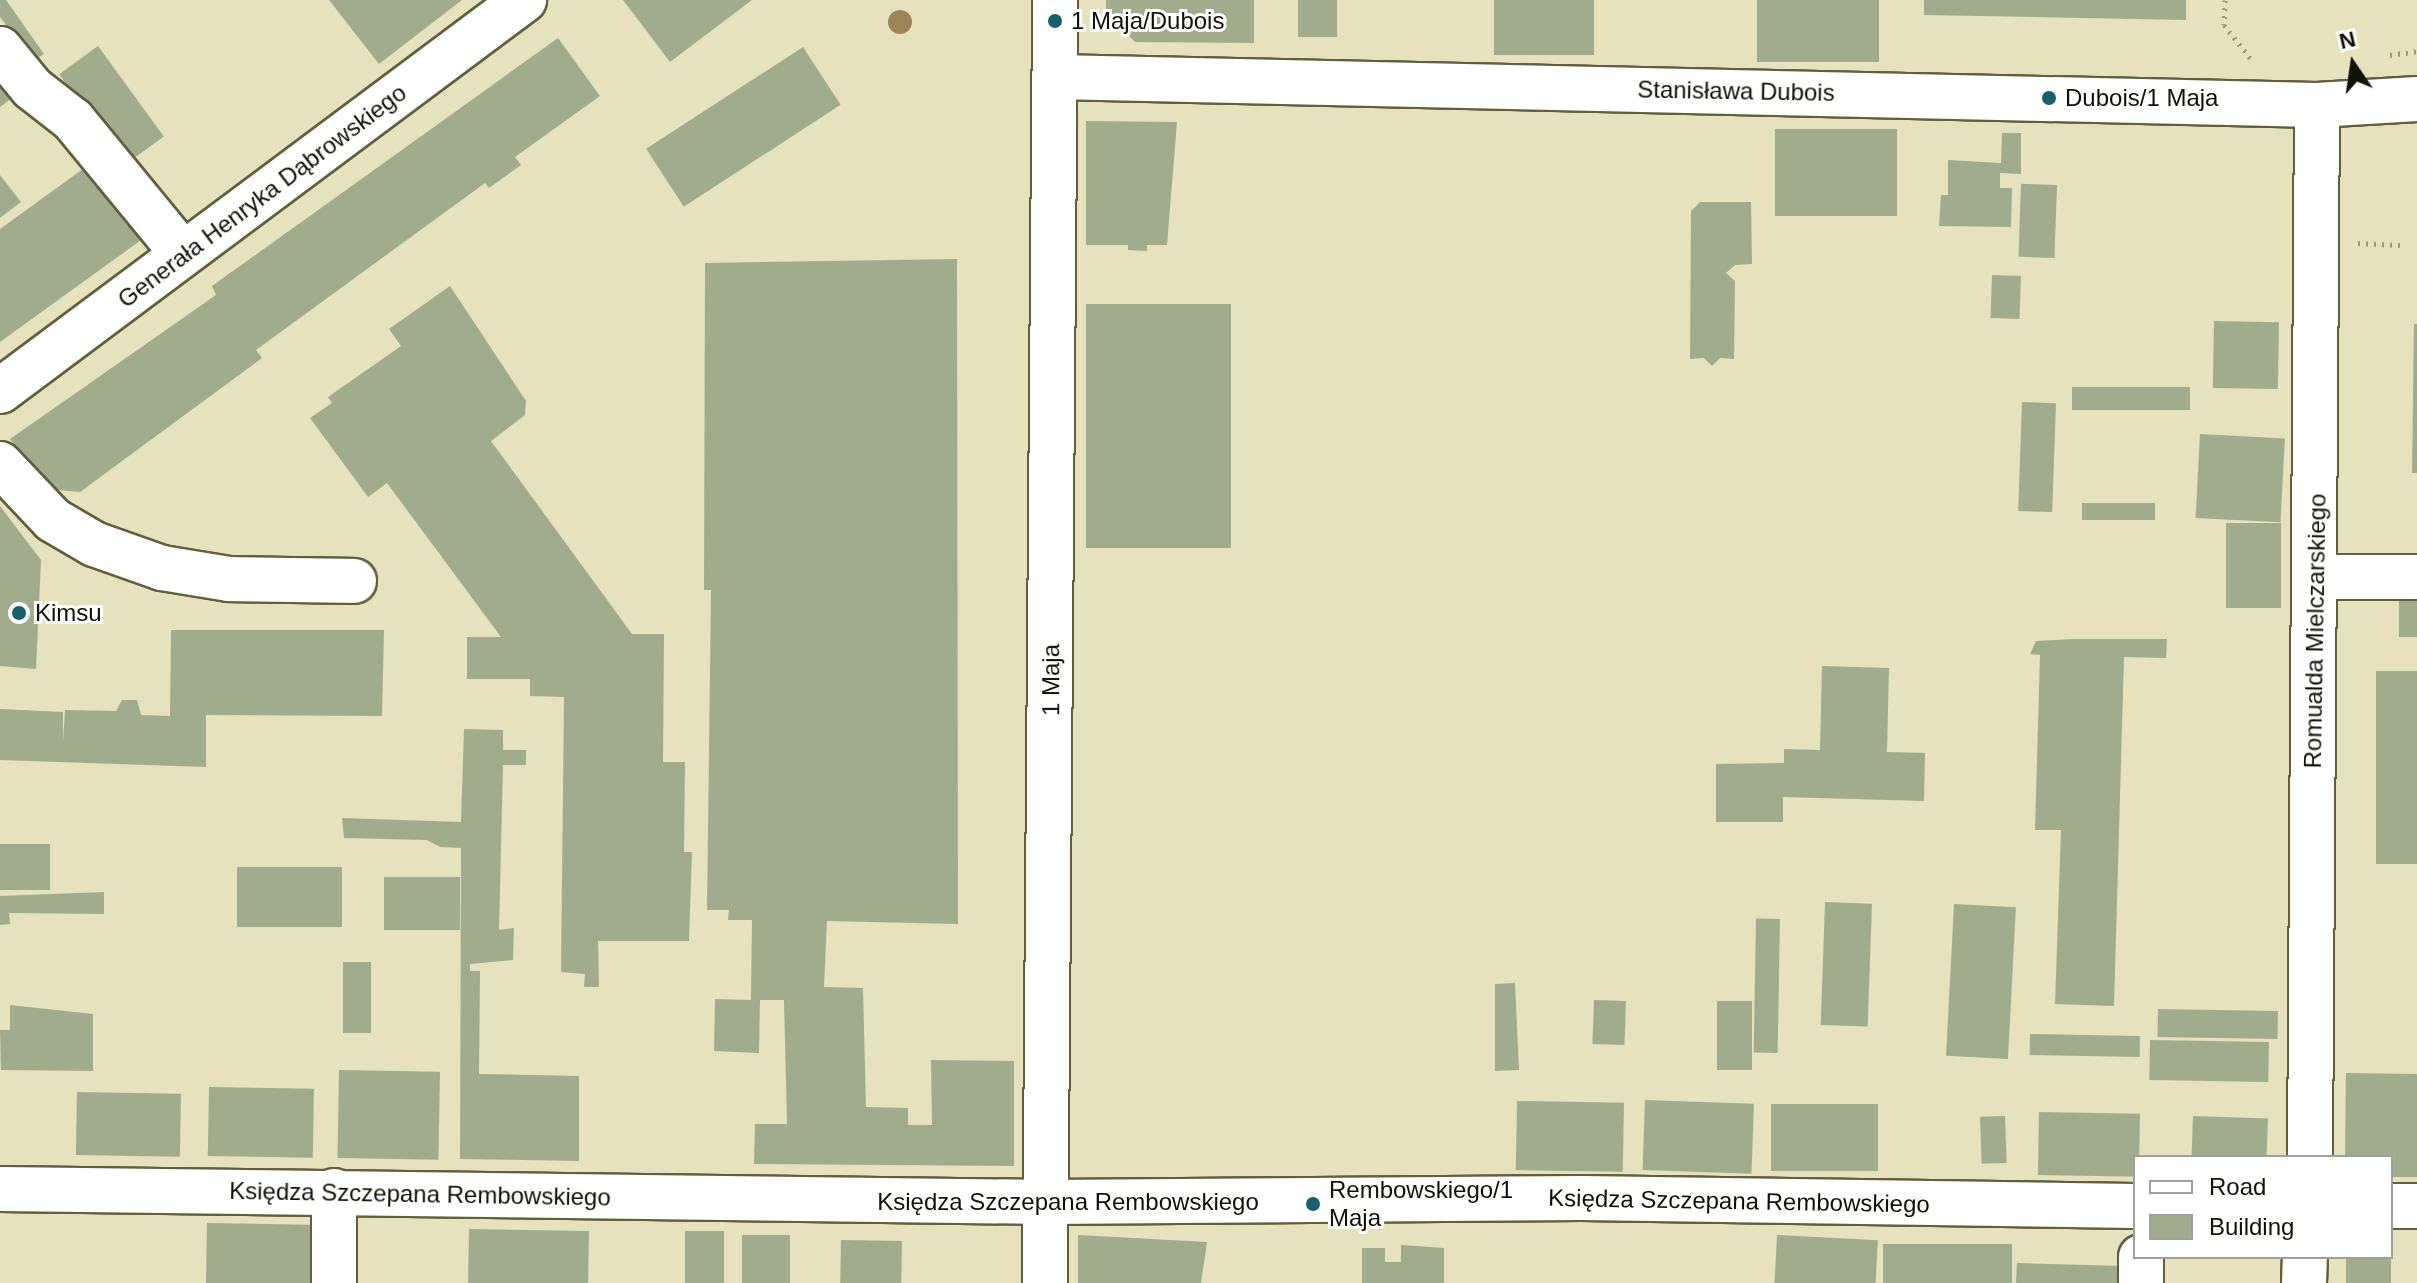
<!DOCTYPE html>
<meta charset="utf-8">
<style>
body{margin:0}
#map{position:relative;width:2417px;height:1283px;overflow:hidden;background:#e6e2be;font-family:Helvetica,sans-serif}
div>[style]{position:absolute}
[style*='--x']{left:calc(var(--x)*1px);top:calc(var(--y)*1px);width:calc(var(--w)*1px);rotate:calc(var(--a)*1deg)}
.building>*{inset:0;background:#a0ac8b;transform-origin:0 0}
.path>*{height:5px;margin-top:-2.5px;transform-origin:0;background:repeating-linear-gradient(90deg,#9a977b 0 2px,transparent 0 8px)}
.roads{filter:drop-shadow(2px 0 #625f3e) drop-shadow(-2px 0 #625f3e) drop-shadow(0 2px #625f3e) drop-shadow(0 -2px #625f3e)}
.minor>*{height:44px;margin:-22px;padding:0 22px;transform-origin:22px;border-radius:22px;background:#fff}
.trees>*{width:24px;height:24px;margin:-12px;border-radius:50%;background:#9f8457}
.dots>*{width:22px;height:22px;translate:-50% -50%;box-sizing:border-box;border:4px solid #fff;border-radius:50%}
span{translate:-50% -50%;white-space:nowrap;text-align:center;line-height:1.15;-webkit-text-stroke:6px #fff;paint-order:stroke}
.poi-label{font-size:24px;color:#121105}
.left{translate:0 -50%;text-align:left}
.street-label{font-size:24px;color:#121105}
.legend{position:absolute;left:2133px;top:1155px;width:260px;height:104px;box-sizing:border-box;background:#fff;border:2px solid #a0a09b;margin:0;padding:10px 14px;list-style:none;font-size:24px;color:#121105}
.legend li{display:flex;align-items:center;gap:16px;height:40px}
.legend b{width:40px;border:2px solid #a0a09b}
.north{position:absolute;left:2313px;top:24px;width:80px;height:80px;-webkit-text-stroke:6px #fff;paint-order:stroke;rotate:347deg;font-size:22px;font-weight:700;line-height:32px;text-align:center;color:#121105}
.north::after{content:'';display:block;margin:auto;width:28px;height:36px;background:#121105;clip-path:polygon(50% 0,100% 100%,50% 72%,0 100%)}
</style>
<div id="map">
<div class="building">
<div style="clip-path:polygon(0 0,6px 0,44px 54px,33px 61px,0 17px)"></div>
<div style="clip-path:polygon(329px 0,462px 0,379px 64px)"></div>
<div style="clip-path:polygon(623px 0,752px 0,670px 62px)"></div>
<div style="clip-path:polygon(1106px 0,1254px 0,1254px 43px,1135px 42px,1106px 12px)"></div>
<div style="left:1298px;top:0;width:39px;height:37px"></div>
<div style="left:1494px;top:0;width:100px;height:55px"></div>
<div style="left:1757px;top:0;width:122px;height:62px"></div>
<div style="clip-path:polygon(1924px 0,2186px 0,2186px 20px,1924px 15px)"></div>
<div style="clip-path:polygon(558px 38px,600px 96px,515px 157px,521px 165px,489px 188px,485px 183px,256px 350px,262px 358px,80px 492px,47px 489px,10px 439px,216px 295px,212px 286px)"></div>
<div style="left:98px;top:46px;width:112px;height:48px;rotate:54deg"></div>
<div style="left:803px;top:47px;width:69px;height:187px;rotate:57deg"></div>
<div style="clip-path:polygon(0 81px,12px 98px,0 107px)"></div>
<div style="clip-path:polygon(1086px 121px,1177px 122px,1167px 245px,1147px 245px,1147px 251px,1128px 250px,1128px 245px,1086px 245px)"></div>
<div style="left:1775px;top:129px;width:122px;height:87px"></div>
<div style="clip-path:polygon(2002px 133px,2021px 133px,2021px 174px,2000px 173px,2000px 188px,2012px 188px,2011px 227px,1939px 226px,1941px 195px,1948px 195px,1948px 160px,2001px 163px)"></div>
<div style="clip-path:polygon(94px 161px,148px 235px,0 342px,0 229px)"></div>
<div style="clip-path:polygon(0 175px,21px 202px,0 218px)"></div>
<div style="left:2057px;top:185px;width:73px;height:36px;rotate:92deg"></div>
<div style="clip-path:polygon(1700px 202px,1751px 202px,1752px 264px,1735px 265px,1726px 273px,1735px 281px,1734px 359px,1720px 358px,1712px 366px,1704px 358px,1690px 359px,1691px 211px)"></div>
<div style="clip-path:polygon(957px 259px,958px 924px,827px 921px,824px 987px,863px 988px,866px 1107px,908px 1108px,908px 1125px,932px 1125px,931px 1060px,1014px 1061px,1014px 1166px,754px 1164px,755px 1124px,787px 1124px,784px 1000px,760px 1000px,759px 1053px,714px 1051px,715px 999px,751px 1000px,752px 920px,728px 920px,729px 910px,707px 910px,711px 590px,704px 590px,705px 263px)"></div>
<div style="left:1992px;top:275px;width:29px;height:43px;rotate:2deg"></div>
<div style="clip-path:polygon(450px 286px,526px 401px,525px 415px,491px 441px,632px 634px,664px 634px,663px 762px,685px 762px,684px 852px,692px 852px,689px 941px,598px 941px,599px 987px,584px 987px,585px 974px,561px 972px,564px 697px,530px 696px,530px 679px,467px 679px,467px 637px,501px 637px,387px 483px,368px 497px,310px 418px,332px 403px,328px 397px,401px 346px,389px 329px)"></div>
<div style="left:1086px;top:304px;width:145px;height:244px"></div>
<div style="left:2214px;top:321px;width:65px;height:67px;rotate:1deg"></div>
<div style="clip-path:polygon(2414px 324px,2417px 324px,2417px 473px,2412px 473px)"></div>
<div style="left:2190px;top:387px;width:23px;height:118px;rotate:90deg"></div>
<div style="left:2022px;top:402px;width:34px;height:109px;rotate:2deg"></div>
<div style="left:2200px;top:434px;width:85px;height:84px;rotate:3deg"></div>
<div style="left:2082px;top:503px;width:73px;height:17px"></div>
<div style="clip-path:polygon(0 506px,41px 560px,36px 669px,0 666px)"></div>
<div style="left:2226px;top:523px;width:55px;height:85px"></div>
<div style="left:2399px;top:599px;width:18px;height:38px"></div>
<div style="clip-path:polygon(171px 630px,384px 630px,382px 716px,206px 715px,206px 767px,0 760px,0 709px,63px 712px,63px 741px,65px 710px,116px 711px,122px 700px,137px 700px,141px 715px,170px 716px)"></div>
<div style="clip-path:polygon(2074px 639px,2167px 639px,2166px 658px,2124px 657px,2114px 1006px,2055px 1004px,2061px 830px,2035px 830px,2040px 655px,2030px 654px,2036px 641px)"></div>
<div style="clip-path:polygon(1822px 666px,1889px 668px,1887px 752px,1925px 753px,1924px 801px,1783px 797px,1783px 822px,1716px 822px,1716px 764px,1784px 763px,1784px 749px,1820px 750px)"></div>
<div style="left:2376px;top:671px;width:41px;height:193px"></div>
<div style="clip-path:polygon(464px 729px,503px 730px,503px 750px,526px 750px,526px 765px,503px 765px,499px 930px,514px 928px,513px 960px,470px 964px,470px 971px,480px 971px,479px 1074px,579px 1076px,579px 1161px,460px 1159px,461px 848px,440px 847px,427px 840px,344px 838px,342px 818px,461px 822px)"></div>
<div style="left:50px;top:844px;width:46px;height:50px;rotate:90deg"></div>
<div style="left:237px;top:867px;width:105px;height:60px"></div>
<div style="left:460px;top:877px;width:53px;height:76px;rotate:90deg"></div>
<div style="clip-path:polygon(104px 892px,104px 914px,9px 913px,10px 924px,0 925px,0 896px)"></div>
<div style="left:1825px;top:902px;width:47px;height:123px;rotate:2deg"></div>
<div style="left:1954px;top:904px;width:62px;height:152px;rotate:3deg"></div>
<div style="left:1780px;top:919px;width:134px;height:24px;rotate:91deg"></div>
<div style="left:343px;top:962px;width:28px;height:71px"></div>
<div style="clip-path:polygon(1515px 983px,1519px 1070px,1495px 1071px,1495px 984px)"></div>
<div style="left:1594px;top:1000px;width:32px;height:44px;rotate:2deg"></div>
<div style="left:1717px;top:1001px;width:35px;height:69px"></div>
<div style="clip-path:polygon(10px 1005px,93px 1014px,93px 1071px,1px 1070px,0 1030px,10px 1030px)"></div>
<div style="left:2158px;top:1009px;width:120px;height:28px;rotate:1deg"></div>
<div style="left:2030px;top:1034px;width:110px;height:21px;rotate:1deg"></div>
<div style="left:2150px;top:1040px;width:119px;height:40px;rotate:1deg"></div>
<div style="left:339px;top:1070px;width:101px;height:88px;rotate:1deg"></div>
<div style="clip-path:polygon(2346px 1073px,2417px 1074px,2417px 1177px,2391px 1177px,2391px 1157px,2345px 1157px)"></div>
<div style="left:209px;top:1087px;width:105px;height:69px;rotate:1deg"></div>
<div style="left:77px;top:1092px;width:104px;height:63px;rotate:1deg"></div>
<div style="left:1645px;top:1100px;width:109px;height:70px;rotate:2deg"></div>
<div style="left:1517px;top:1101px;width:107px;height:69px;rotate:1deg"></div>
<div style="left:1771px;top:1104px;width:107px;height:67px"></div>
<div style="left:2039px;top:1112px;width:101px;height:63px;rotate:1deg"></div>
<div style="left:2005px;top:1116px;width:47px;height:25px;rotate:88deg"></div>
<div style="left:2193px;top:1116px;width:75px;height:41px;rotate:2deg"></div>
<div style="left:207px;top:1223px;width:113px;height:60px;rotate:1deg"></div>
<div style="left:469px;top:1229px;width:120px;height:54px;rotate:1deg"></div>
<div style="left:685px;top:1231px;width:39px;height:52px"></div>
<div style="left:742px;top:1235px;width:48px;height:48px"></div>
<div style="clip-path:polygon(1078px 1235px,1207px 1242px,1201px 1283px,1078px 1283px)"></div>
<div style="left:1777px;top:1235px;width:101px;height:48px;rotate:3deg"></div>
<div style="left:841px;top:1240px;width:61px;height:43px;rotate:1deg"></div>
<div style="left:1883px;top:1244px;width:129px;height:39px"></div>
<div style="clip-path:polygon(1401px 1245px,1444px 1248px,1444px 1283px,1362px 1283px,1362px 1248px,1385px 1248px,1385px 1262px,1401px 1262px)"></div>
<div style="left:2346px;top:1257px;width:45px;height:26px"></div>
<div style="clip-path:polygon(2017px 1263px,2123px 1266px,2122px 1283px,2016px 1283px)"></div>
</div>
<div class="path">
<div style="--x:2225;--y:0;--w:25;--a:92"></div>
<div style="--x:2224;--y:25;--w:43;--a:51.5"></div>
<div style="--x:2390;--y:55;--w:27;--a:-8"></div>
<div style="--x:2358;--y:243;--w:42;--a:2.7"></div>
</div>
<div class="roads">
<div class="minor">
<div style="--x:0;--y:49;--w:50;--a:50.6"></div>
<div style="--x:32;--y:88;--w:52;--a:38"></div>
<div style="--x:73;--y:120;--w:173;--a:50.6"></div>
<div style="--x:1055;--y:77;--w:1262;--a:1.27"></div>
<div style="--x:2317;--y:105;--w:100;--a:-3.4"></div>
<div style="--x:0;--y:391;--w:654;--a:-36.73"></div>
<div style="--x:0;--y:464;--w:77;--a:46.6"></div>
<div style="--x:53;--y:520;--w:48;--a:30.3"></div>
<div style="--x:94;--y:544;--w:72;--a:19.4"></div>
<div style="--x:162;--y:568;--w:68;--a:9.3"></div>
<div style="--x:229;--y:579;--w:125;--a:0.9"></div>
<div style="--x:2316;--y:577;--w:101;--a:0"></div>
<div style="--x:2310;--y:1157;--w:1052;--a:-89.62"></div>
<div style="--x:0;--y:1189;--w:1048;--a:0.71"></div>
<div style="--x:1048;--y:1202;--w:534;--a:-0.43"></div>
<div style="--x:1582;--y:1198;--w:553;--a:0.83"></div>
<div style="--x:334;--y:1191;--w:92;--a:90"></div>
<div style="--x:2391;--y:1206;--w:26;--a:0"></div>
<div style="--x:1045;--y:1283;--w:1283;--a:-89.55"></div>
<div style="--x:2141;--y:1283;--w:26;--a:-90"></div>
<div style="--x:2304;--y:1283;--w:26;--a:-88"></div>
</div>
</div>
<div class="trees">
<div style="left:900px;top:22px"></div>
</div>
<div class="dots">
<div style="left:1055px;top:21px;background:#14616c"></div>
<div style="left:2049px;top:98px;background:#14616c"></div>
<div style="left:19px;top:613px;background:#14616c"></div>
<div style="left:1313px;top:1204px;background:#14616c"></div>
</div>
<div class="poi-label">
<span class="left" style="left:1071px;top:21px">1 Maja/Dubois</span>
<span class="left" style="left:2065px;top:98px">Dubois/1 Maja</span>
<span class="left" style="left:35px;top:613px">Kimsu</span>
<span class="left" style="left:1329px;top:1204px">Rembowskiego/1<br>Maja</span>
</div>
<div class="street-label">
<span style="left:1736px;top:91px;rotate:1deg">Stanisława Dubois</span>
<span style="left:262px;top:196px;rotate:-37deg">Generała Henryka Dąbrowskiego</span>
<span style="left:2315px;top:631px;rotate:-89deg">Romualda Mielczarskiego</span>
<span style="left:1051px;top:680px;rotate:-90deg">1 Maja</span>
<span style="left:420px;top:1194px;rotate:1deg">Księdza Szczepana Rembowskiego</span>
<span style="left:1739px;top:1201px;rotate:1deg">Księdza Szczepana Rembowskiego</span>
<span style="left:1068px;top:1202px">Księdza Szczepana Rembowskiego</span>
</div>
<ul class="legend">
<li><b style="height:10px;background:#fff"></b>Road</li>
<li><b style="height:22px;background:#a0ac8b"></b>Building</li>
</ul>
<div class="north">N</div>
</div>
